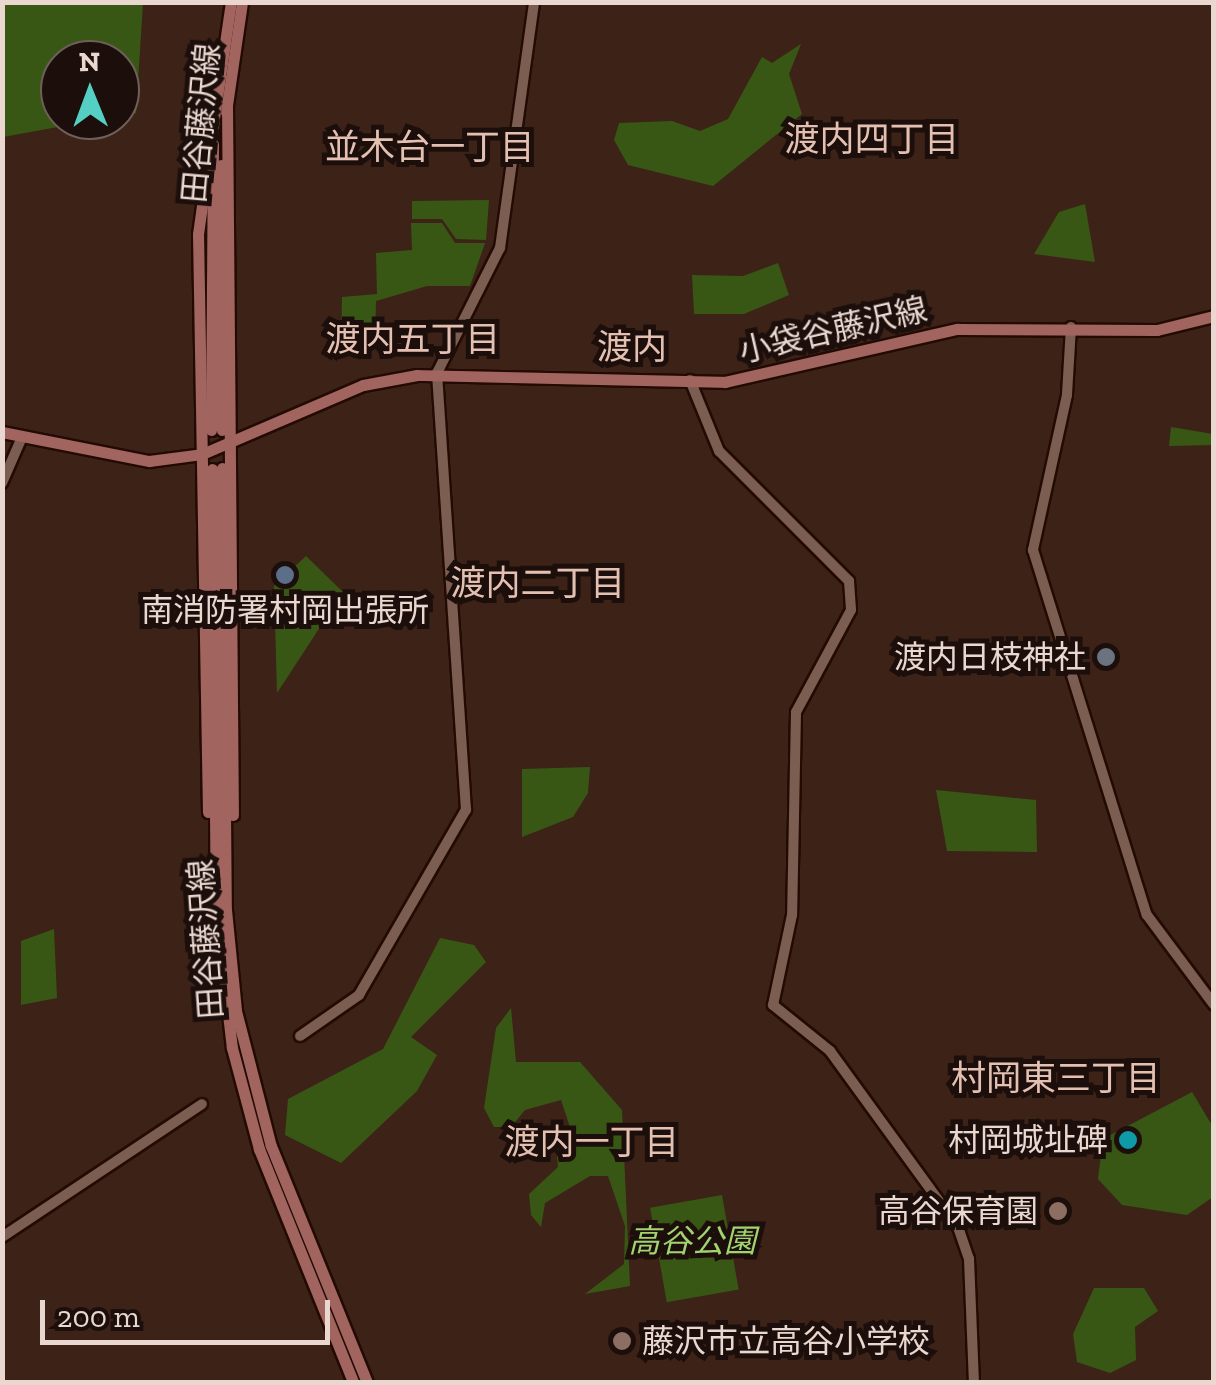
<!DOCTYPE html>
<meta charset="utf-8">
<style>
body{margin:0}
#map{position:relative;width:1216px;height:1385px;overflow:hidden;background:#3d2218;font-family:"Zilla Slab","Noto Sans JP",serif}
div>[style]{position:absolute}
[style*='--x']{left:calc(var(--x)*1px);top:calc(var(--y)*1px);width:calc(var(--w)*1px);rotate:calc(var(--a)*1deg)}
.green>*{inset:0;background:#395714;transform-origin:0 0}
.roads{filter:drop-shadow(2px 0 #230b03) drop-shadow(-2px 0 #230b03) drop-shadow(0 2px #230b03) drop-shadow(0 -2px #230b03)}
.tertiary>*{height:10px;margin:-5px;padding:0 5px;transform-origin:5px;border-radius:5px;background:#7c5d51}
.secondary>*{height:11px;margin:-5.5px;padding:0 5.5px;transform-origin:5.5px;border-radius:5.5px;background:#a1645f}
.dots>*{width:28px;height:28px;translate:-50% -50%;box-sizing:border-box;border:5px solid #1c0f0b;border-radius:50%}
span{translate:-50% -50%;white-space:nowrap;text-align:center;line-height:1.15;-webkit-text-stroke:10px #1c0f0b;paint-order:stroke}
.street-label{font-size:32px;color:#e9d7d0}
.poi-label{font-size:32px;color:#e9d7d0}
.right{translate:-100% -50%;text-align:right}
.left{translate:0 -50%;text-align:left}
.park-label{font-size:32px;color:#a1d36e;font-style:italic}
.neighbourhood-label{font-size:35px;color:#e4c0b2}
.frame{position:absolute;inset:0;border:5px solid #e9d7d0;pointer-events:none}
.north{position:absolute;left:40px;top:40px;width:100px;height:100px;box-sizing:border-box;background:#1c0f0b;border:2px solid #6e5f5a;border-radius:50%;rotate:359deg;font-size:28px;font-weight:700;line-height:40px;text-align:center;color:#e9d7d0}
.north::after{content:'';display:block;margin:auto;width:35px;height:45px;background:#55cec4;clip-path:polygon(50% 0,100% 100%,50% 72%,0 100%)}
.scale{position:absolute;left:40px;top:1300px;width:290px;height:45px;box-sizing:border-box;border:5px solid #e9d7d0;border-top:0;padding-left:12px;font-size:30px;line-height:35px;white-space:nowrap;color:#e9d7d0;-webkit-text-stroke:8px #1c0f0b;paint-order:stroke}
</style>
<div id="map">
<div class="green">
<div style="clip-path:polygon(2px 3px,143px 3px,136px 113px,120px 116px,120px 60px,60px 60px,60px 120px,96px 120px,3px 137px)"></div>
<div style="clip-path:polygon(801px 44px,789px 74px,802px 114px,713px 186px,628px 165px,614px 140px,619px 123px,672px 121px,700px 131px,728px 119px,762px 57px,772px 63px)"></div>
<div style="clip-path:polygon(489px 200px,486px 240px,456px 239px,442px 219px,412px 219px,412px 201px)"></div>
<div style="clip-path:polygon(1085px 204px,1095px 262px,1034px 254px,1059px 212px)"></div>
<div style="clip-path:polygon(411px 223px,442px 223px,455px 243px,485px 243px,470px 286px,427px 286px,376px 301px,375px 342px,341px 349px,342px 297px,377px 294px,376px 253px,412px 250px)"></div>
<div style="clip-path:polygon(778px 263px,789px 295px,744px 314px,694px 314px,692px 275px,743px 276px)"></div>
<div style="clip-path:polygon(1171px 427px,1213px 434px,1213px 445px,1169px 446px)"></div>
<div style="clip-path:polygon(306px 556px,343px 592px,277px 693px,274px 586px)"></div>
<div style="clip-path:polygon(590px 767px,588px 793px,573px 817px,522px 837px,522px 769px)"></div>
<div style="clip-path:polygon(936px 790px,1036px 800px,1037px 852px,947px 851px)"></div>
<div style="clip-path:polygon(54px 929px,57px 998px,21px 1005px,21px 941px)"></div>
<div style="clip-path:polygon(440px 938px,474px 945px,486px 962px,411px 1037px,437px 1055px,417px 1091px,341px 1163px,285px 1135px,288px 1099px,383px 1049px)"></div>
<div style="clip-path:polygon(511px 1008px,516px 1062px,580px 1062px,622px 1110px,630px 1286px,585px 1294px,624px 1264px,625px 1226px,608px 1176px,590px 1176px,545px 1203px,541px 1227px,531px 1215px,529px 1194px,558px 1167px,556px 1147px,570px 1127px,561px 1100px,525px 1110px,511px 1127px,494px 1127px,484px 1108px,496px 1028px)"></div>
<div style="clip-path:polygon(1192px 1092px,1213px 1127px,1213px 1197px,1187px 1215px,1122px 1205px,1098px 1179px,1103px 1139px)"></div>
<div style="left:722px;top:1195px;width:96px;height:73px;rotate:80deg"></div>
<div style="clip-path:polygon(1094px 1288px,1144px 1288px,1158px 1311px,1135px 1327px,1136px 1360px,1110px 1373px,1077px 1362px,1073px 1334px)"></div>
</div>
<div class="roads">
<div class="tertiary">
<div style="--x:1071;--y:327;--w:68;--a:93.4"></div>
<div style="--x:1067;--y:395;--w:159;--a:102.4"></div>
<div style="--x:1033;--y:550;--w:382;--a:72.7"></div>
<div style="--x:1147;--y:915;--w:112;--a:53.3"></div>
<div style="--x:690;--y:380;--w:77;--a:67.8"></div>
<div style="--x:719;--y:451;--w:184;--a:45"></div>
<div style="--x:849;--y:581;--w:29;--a:86"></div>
<div style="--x:851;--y:610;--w:116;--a:118.3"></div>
<div style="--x:796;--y:712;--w:203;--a:91.1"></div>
<div style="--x:792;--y:915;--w:92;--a:101.9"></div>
<div style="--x:773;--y:1005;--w:73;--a:38.9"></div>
<div style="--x:830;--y:1051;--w:218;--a:54"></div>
<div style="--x:958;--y:1227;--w:34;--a:71"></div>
<div style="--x:969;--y:1259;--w:123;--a:87.7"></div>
<div style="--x:2;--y:483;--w:50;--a:-66.5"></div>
<div style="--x:300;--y:1036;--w:72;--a:-34.8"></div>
<div style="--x:359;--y:995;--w:214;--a:-60"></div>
<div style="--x:466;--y:810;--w:438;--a:-93.8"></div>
<div style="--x:437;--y:373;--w:140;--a:-63.3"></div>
<div style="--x:500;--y:248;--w:248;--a:-82.1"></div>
<div style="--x:2;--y:1237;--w:240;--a:-33.6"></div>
</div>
<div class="secondary">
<div style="--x:227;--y:105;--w:710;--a:89.52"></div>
<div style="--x:226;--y:112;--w:111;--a:-81.7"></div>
<div style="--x:213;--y:125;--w:124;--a:-81.7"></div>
<div style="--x:221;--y:165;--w:265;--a:89.8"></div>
<div style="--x:211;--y:430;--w:286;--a:-89.6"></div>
<div style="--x:2;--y:432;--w:150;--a:11.2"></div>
<div style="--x:149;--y:461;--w:53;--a:-7.5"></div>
<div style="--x:202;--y:454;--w:175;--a:-23.2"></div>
<div style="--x:363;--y:385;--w:55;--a:-10.5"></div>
<div style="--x:417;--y:375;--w:308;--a:1.3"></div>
<div style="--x:725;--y:382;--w:238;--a:-12.9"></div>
<div style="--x:957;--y:329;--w:200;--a:0.3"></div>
<div style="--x:1157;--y:330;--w:59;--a:-13.8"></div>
<div style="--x:222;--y:468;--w:442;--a:89.5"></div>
<div style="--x:226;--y:910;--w:101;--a:84.3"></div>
<div style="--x:236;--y:1011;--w:139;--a:75.5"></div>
<div style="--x:271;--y:1146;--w:255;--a:67.9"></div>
<div style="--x:212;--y:469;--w:441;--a:89.5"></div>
<div style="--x:216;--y:910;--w:139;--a:83.4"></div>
<div style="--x:232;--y:1048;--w:105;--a:75"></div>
<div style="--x:259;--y:1149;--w:251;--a:68"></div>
<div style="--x:208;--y:812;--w:578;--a:-90.99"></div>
<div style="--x:198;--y:234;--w:115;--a:-82"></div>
</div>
</div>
<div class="dots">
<div style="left:285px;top:575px;background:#5c6f8a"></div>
<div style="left:1106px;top:657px;background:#6b7280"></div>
<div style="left:1128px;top:1140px;background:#0f9aa8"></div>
<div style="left:1058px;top:1211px;background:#8d6e63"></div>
<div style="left:622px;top:1341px;background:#8d6e63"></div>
</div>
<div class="street-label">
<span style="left:201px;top:123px;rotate:-85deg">田谷藤沢線</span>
<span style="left:833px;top:330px;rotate:-13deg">小袋谷藤沢線</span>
<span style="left:206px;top:939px;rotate:-94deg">田谷藤沢線</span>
</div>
<div class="poi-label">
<span style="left:285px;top:610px">南消防署村岡出張所</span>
<span class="right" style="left:1086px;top:657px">渡内日枝神社</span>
<span class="right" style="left:1108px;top:1140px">村岡城址碑</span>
<span class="right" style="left:1038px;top:1211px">高谷保育園</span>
<span class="left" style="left:642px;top:1341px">藤沢市立高谷小学校</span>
</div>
<div class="park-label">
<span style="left:692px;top:1241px">高谷公園</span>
</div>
<div class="neighbourhood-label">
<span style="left:872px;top:139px">渡内四丁目</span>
<span style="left:430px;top:147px">並木台一丁目</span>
<span style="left:413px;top:339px">渡内五丁目</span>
<span style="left:632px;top:347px">渡内</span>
<span style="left:538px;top:583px">渡内二丁目</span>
<span style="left:1056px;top:1078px">村岡東三丁目</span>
<span style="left:592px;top:1142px">渡内一丁目</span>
</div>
<div class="frame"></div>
<div class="north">N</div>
<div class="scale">200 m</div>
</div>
